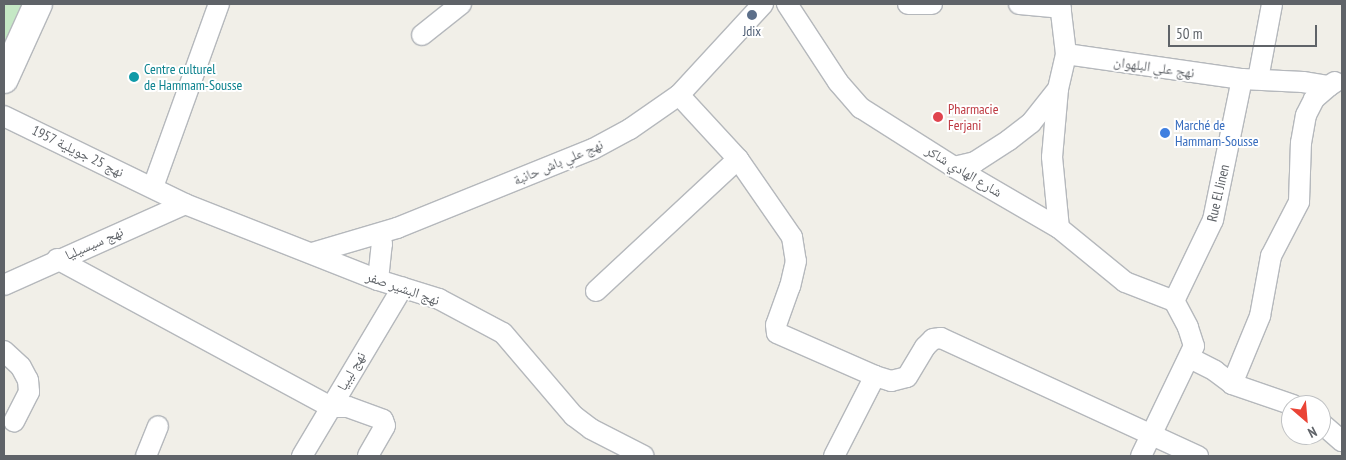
<!DOCTYPE html>
<meta charset="utf-8">
<style>
body{margin:0}
#map{position:relative;width:1346px;height:460px;overflow:hidden;background:#f1efe8;font-family:"PT Sans Narrow","Noto Naskh Arabic",sans-serif}
div>[style]{position:absolute}
[style*='--x']{left:calc(var(--x)*1px);top:calc(var(--y)*1px);width:calc(var(--w)*1px);rotate:calc(var(--a)*1deg)}
.green>*{inset:0;background:#c5e8c5}
.roads{filter:drop-shadow(1px 0 #b5b8bc) drop-shadow(-1px 0 #b5b8bc) drop-shadow(0 1px #b5b8bc) drop-shadow(0 -1px #b5b8bc)}
.street>*{height:20px;margin:-10px;padding:0 10px;transform-origin:10px;border-radius:10px;background:#fff}
.secondary>*{height:28px;margin:-14px;padding:0 14px;transform-origin:14px;border-radius:14px;background:#fff}
.dots>*{width:14px;height:14px;translate:-50% -50%;box-sizing:border-box;border:2px solid #fff;border-radius:50%}
span{translate:-50% -50%;white-space:nowrap;text-align:center;line-height:1.15;-webkit-text-stroke:4px #fff;paint-order:stroke}
.service-label{font-size:14px;color:#4e5e75}
.street-label{font-size:14px;color:#5f6368}
.culture-label{font-size:14px;color:#0d838f}
.left{translate:0 -50%;text-align:left}
.health-label{font-size:14px;color:#be3a42}
.shop-label{font-size:14px;color:#366cbe}
.frame{position:absolute;inset:0;border:5px solid #5f6368;pointer-events:none}
.north{position:absolute;left:1281px;top:395px;width:50px;height:50px;box-sizing:border-box;background:#fff;border:1px solid #bfc1c3;border-radius:50%;rotate:153deg;font-size:14px;font-weight:700;line-height:20px;text-align:center;color:#5f6368}
.north::after{content:'';display:block;margin:auto;width:18px;height:22px;background:#ea4335;clip-path:polygon(50% 0,100% 100%,50% 72%,0 100%)}
.scale{position:absolute;left:1168px;top:25px;width:149px;height:22px;box-sizing:border-box;border:2px solid #5f6368;border-top:0;padding-left:6px;font-size:15px;line-height:18px;white-space:nowrap;color:#5f6368;-webkit-text-stroke:4px #fff;paint-order:stroke}
</style>
<div id="map">
<div class="green">
<div style="clip-path:polygon(4px 4px,22px 4px,4px 50px)"></div>
</div>
<div class="roads">
<div class="street">
<div style="--x:787;--y:4;--w:93;--a:56.8"></div>
<div style="--x:838;--y:82;--w:35;--a:49"></div>
<div style="--x:861;--y:108;--w:110;--a:32.4"></div>
<div style="--x:954;--y:167;--w:121;--a:30.2"></div>
<div style="--x:1059;--y:228;--w:85;--a:39.3"></div>
<div style="--x:1125;--y:282;--w:53;--a:21.2"></div>
<div style="--x:908;--y:4;--w:24;--a:0"></div>
<div style="--x:1019;--y:4;--w:42;--a:5.4"></div>
<div style="--x:422;--y:35;--w:50;--a:-38.5"></div>
<div style="--x:1066;--y:54;--w:178;--a:8.1"></div>
<div style="--x:1242;--y:79;--w:61;--a:2.8"></div>
<div style="--x:1303;--y:82;--w:26;--a:9"></div>
<div style="--x:1329;--y:86;--w:7;--a:-34"></div>
<div style="--x:1258;--y:79;--w:76;--a:-79.4"></div>
<div style="--x:1058;--y:89;--w:68;--a:95"></div>
<div style="--x:1052;--y:157;--w:71;--a:84.4"></div>
<div style="--x:679;--y:95;--w:87;--a:47.3"></div>
<div style="--x:738;--y:159;--w:95;--a:55.3"></div>
<div style="--x:792;--y:237;--w:24;--a:81"></div>
<div style="--x:796;--y:261;--w:26;--a:103"></div>
<div style="--x:790;--y:286;--w:41;--a:109.7"></div>
<div style="--x:776;--y:325;--w:8;--a:83"></div>
<div style="--x:777;--y:333;--w:107;--a:23.7"></div>
<div style="--x:875;--y:376;--w:17;--a:17"></div>
<div style="--x:891;--y:381;--w:16;--a:-14"></div>
<div style="--x:907;--y:377;--w:35;--a:-59"></div>
<div style="--x:925;--y:347;--w:11;--a:-45"></div>
<div style="--x:933;--y:339;--w:8;--a:-7"></div>
<div style="--x:941;--y:338;--w:283;--a:24.7"></div>
<div style="--x:4;--y:116;--w:201;--a:25.9"></div>
<div style="--x:185;--y:204;--w:207;--a:21.5"></div>
<div style="--x:378;--y:280;--w:64;--a:17.3"></div>
<div style="--x:439;--y:299;--w:72;--a:28"></div>
<div style="--x:503;--y:333;--w:109;--a:49.5"></div>
<div style="--x:574;--y:416;--w:21;--a:37"></div>
<div style="--x:591;--y:429;--w:59;--a:27"></div>
<div style="--x:954;--y:167;--w:22;--a:-13"></div>
<div style="--x:975;--y:162;--w:40;--a:-32.9"></div>
<div style="--x:1009;--y:140;--w:28;--a:-38"></div>
<div style="--x:1031;--y:123;--w:43;--a:-51.5"></div>
<div style="--x:1058;--y:89;--w:36;--a:-77"></div>
<div style="--x:1066;--y:54;--w:50;--a:-96.8"></div>
<div style="--x:153;--y:187;--w:195;--a:-70.2"></div>
<div style="--x:312;--y:253;--w:89;--a:-16.4"></div>
<div style="--x:397;--y:228;--w:211;--a:-22"></div>
<div style="--x:593;--y:149;--w:42;--a:-28.4"></div>
<div style="--x:630;--y:129;--w:60;--a:-34.8"></div>
<div style="--x:679;--y:95;--w:124;--a:-47.3"></div>
<div style="--x:57;--y:259;--w:311;--a:28.4"></div>
<div style="--x:331;--y:407;--w:17;--a:0"></div>
<div style="--x:348;--y:407;--w:37;--a:20"></div>
<div style="--x:383;--y:420;--w:6;--a:72"></div>
<div style="--x:385;--y:426;--w:34;--a:120"></div>
<div style="--x:378;--y:280;--w:36;--a:-84"></div>
<div style="--x:382;--y:244;--w:10;--a:-101"></div>
<div style="--x:4;--y:285;--w:198;--a:-24.1"></div>
<div style="--x:596;--y:291;--w:194;--a:-42.9"></div>
<div style="--x:1174;--y:301;--w:90;--a:-64.3"></div>
<div style="--x:1213;--y:220;--w:144;--a:-78.4"></div>
<div style="--x:4;--y:351;--w:23;--a:43"></div>
<div style="--x:21;--y:367;--w:15;--a:62"></div>
<div style="--x:28;--y:380;--w:12;--a:85"></div>
<div style="--x:29;--y:392;--w:33;--a:117"></div>
<div style="--x:1190;--y:358;--w:28;--a:27"></div>
<div style="--x:1215;--y:371;--w:21;--a:37"></div>
<div style="--x:1232;--y:384;--w:65;--a:19"></div>
<div style="--x:1232;--y:384;--w:74;--a:-67.6"></div>
<div style="--x:1260;--y:316;--w:61;--a:-79.6"></div>
<div style="--x:1271;--y:256;--w:61;--a:-62.6"></div>
<div style="--x:1299;--y:202;--w:59;--a:-88.1"></div>
<div style="--x:1301;--y:143;--w:28;--a:-80"></div>
<div style="--x:1306;--y:115;--w:18;--a:-63"></div>
<div style="--x:1314;--y:99;--w:20;--a:-41"></div>
<div style="--x:1321;--y:423;--w:28;--a:41"></div>
<div style="--x:146;--y:456;--w:32;--a:-68"></div>
<div style="--x:302;--y:456;--w:196;--a:-59.2"></div>
<div style="--x:834;--y:456;--w:90;--a:-62.9"></div>
<div style="--x:1141;--y:456;--w:122;--a:-64.3"></div>
<div style="--x:1194;--y:346;--w:20;--a:-108"></div>
<div style="--x:1188;--y:327;--w:30;--a:-118"></div>
</div>
<div class="secondary">
<div style="--x:4;--y:79;--w:82;--a:-65.6"></div>
</div>
</div>
<div class="dots">
<div style="left:752px;top:15px;background:#5c6f8a"></div>
<div style="left:134px;top:77px;background:#0f9aa8"></div>
<div style="left:938px;top:117px;background:#e0444e"></div>
<div style="left:1165px;top:133px;background:#3f7fe0"></div>
</div>
<div class="service-label">
<span style="left:752px;top:31px">Jdix</span>
</div>
<div class="street-label">
<span style="left:1154px;top:67px;rotate:8deg">نهج علي البلهوان</span>
<span style="left:78px;top:151px;rotate:26deg">نهج 25 جويلية 1957</span>
<span style="left:558px;top:162px;rotate:-23deg">نهج علي باش حانبة</span>
<span style="left:964px;top:171px;rotate:31deg">شارع الهادي شاكر</span>
<span style="left:1218px;top:193px;rotate:-77deg">Rue El Jinen</span>
<span style="left:94px;top:243px;rotate:-24deg">نهج سيسيليا</span>
<span style="left:403px;top:288px;rotate:19deg">نهج البشير صفر</span>
<span style="left:351px;top:371px;rotate:-60deg">نهج ليبيا</span>
</div>
<div class="culture-label">
<span class="left" style="left:144px;top:77px">Centre culturel<br>de Hammam-Sousse</span>
</div>
<div class="health-label">
<span class="left" style="left:948px;top:117px">Pharmacie<br>Ferjani</span>
</div>
<div class="shop-label">
<span class="left" style="left:1175px;top:133px">Marché de<br>Hammam-Sousse</span>
</div>
<div class="frame"></div>
<div class="north">N</div>
<div class="scale">50 m</div>
</div>
